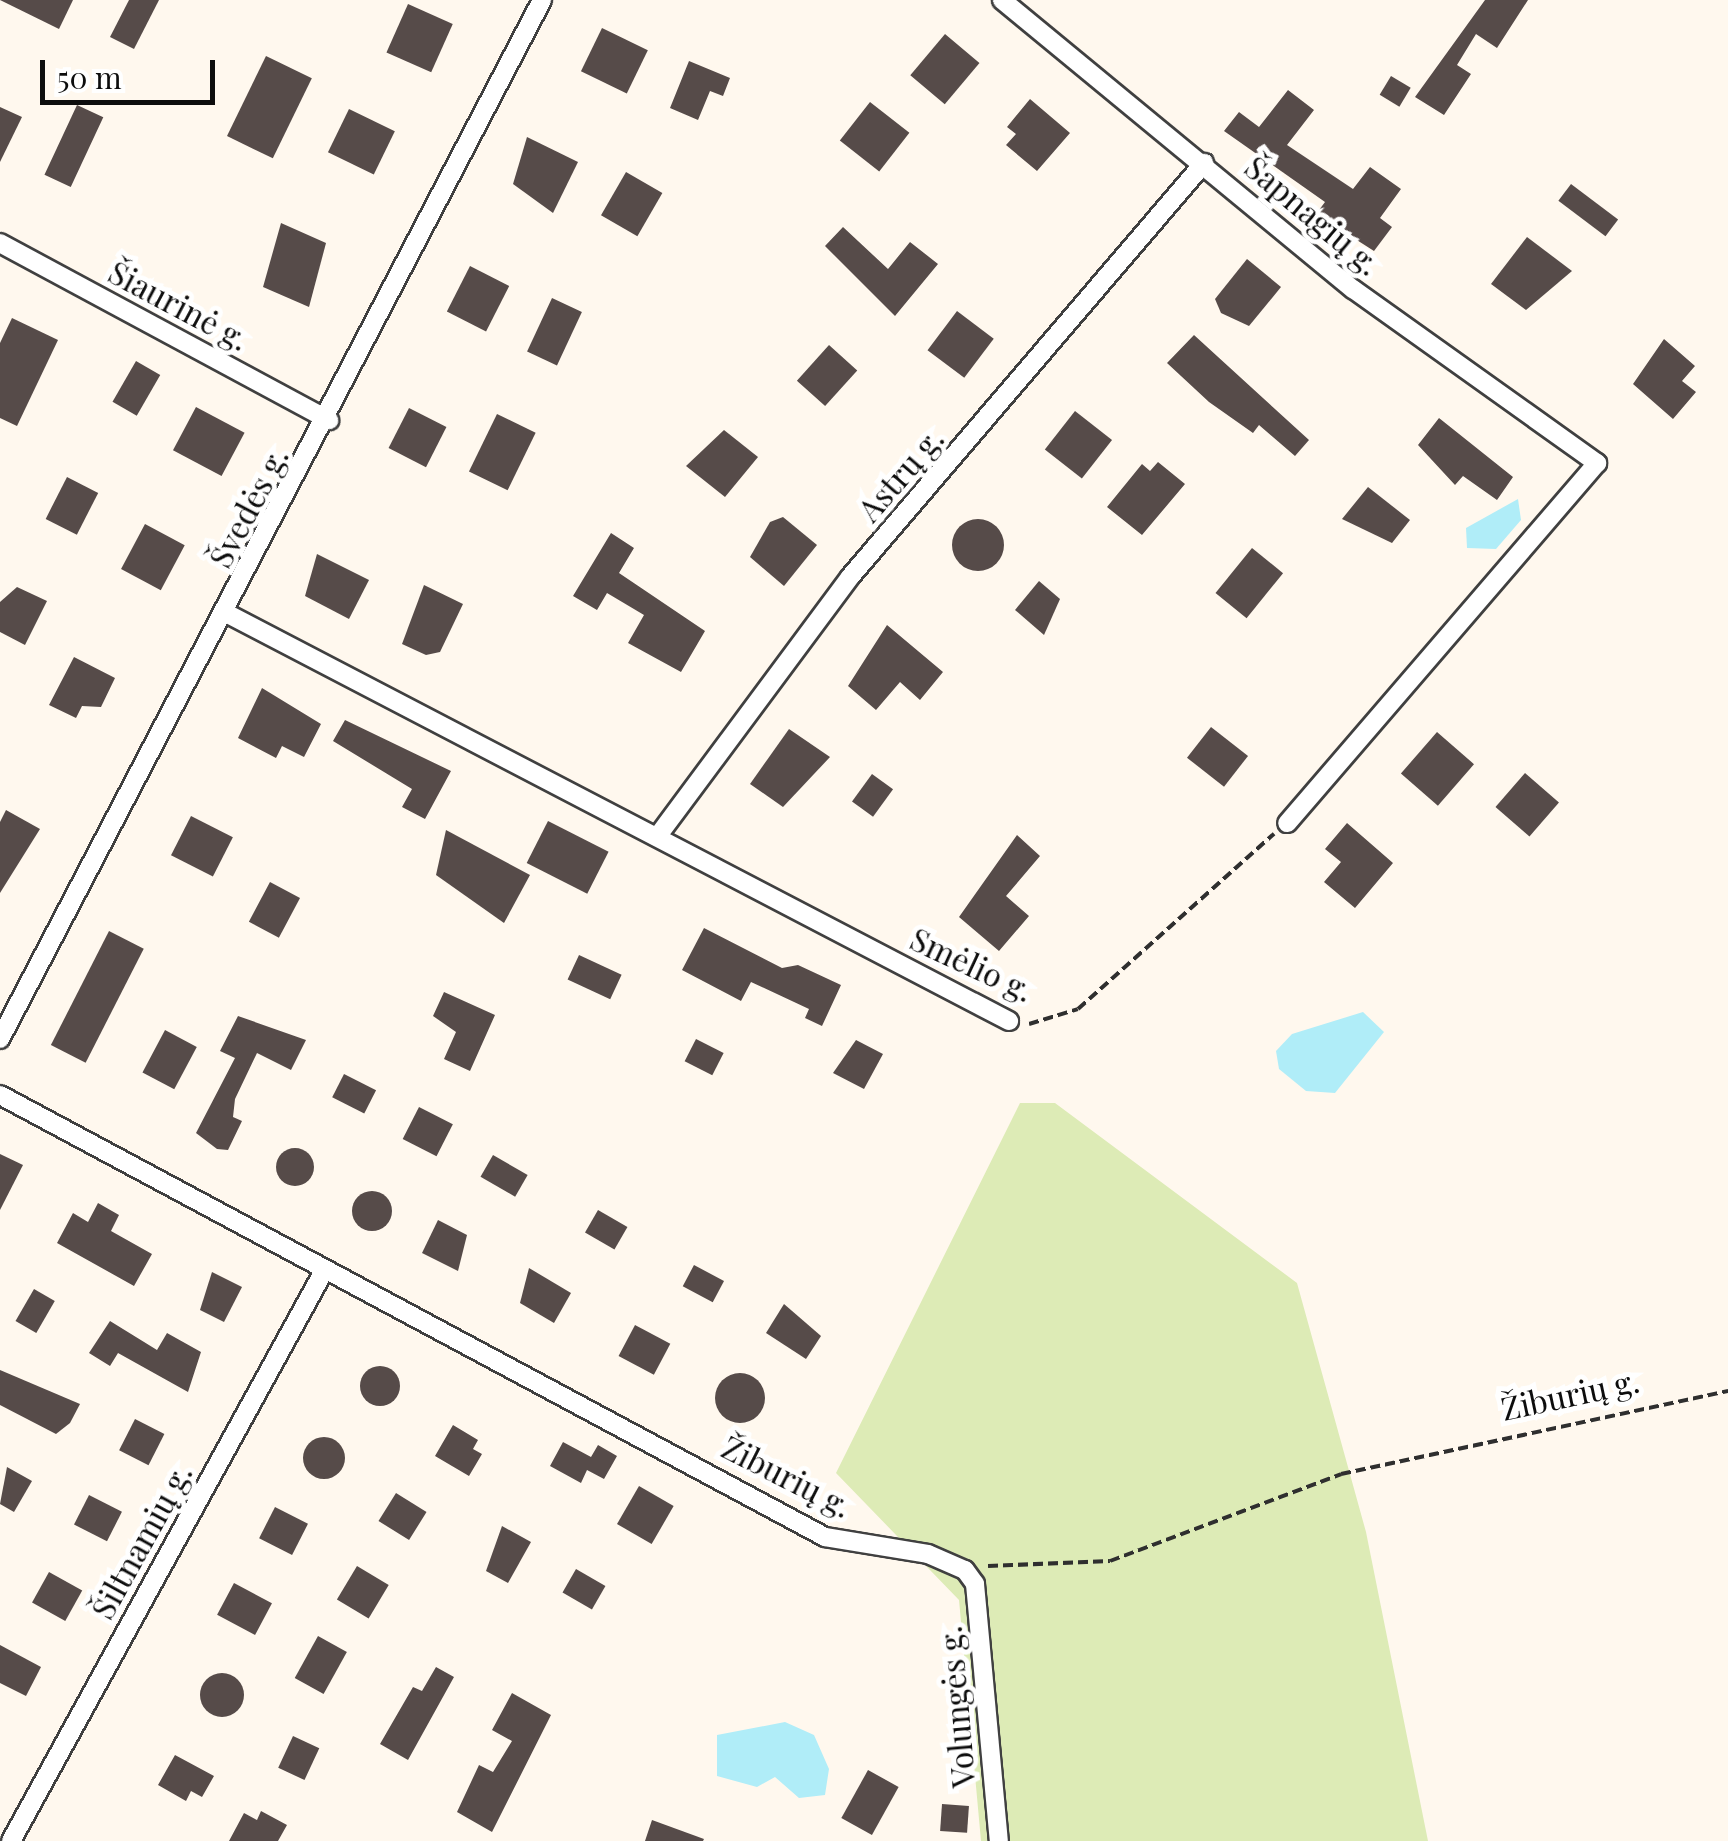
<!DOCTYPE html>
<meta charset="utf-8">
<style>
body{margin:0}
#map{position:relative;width:1728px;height:1841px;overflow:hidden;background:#fff8ee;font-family:"Playfair Display",serif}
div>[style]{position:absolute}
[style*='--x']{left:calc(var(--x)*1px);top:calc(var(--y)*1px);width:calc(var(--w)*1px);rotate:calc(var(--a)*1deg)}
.green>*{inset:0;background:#ddebb6}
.water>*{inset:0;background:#b0edf8}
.building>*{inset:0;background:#564b49;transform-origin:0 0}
.round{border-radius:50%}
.path>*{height:4px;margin-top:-2px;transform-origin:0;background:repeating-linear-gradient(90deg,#2f2f2f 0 10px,transparent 0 15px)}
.roads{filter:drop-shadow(2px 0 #404040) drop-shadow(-2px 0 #404040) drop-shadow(0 2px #404040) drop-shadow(0 -2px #404040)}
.street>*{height:18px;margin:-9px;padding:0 9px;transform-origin:9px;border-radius:9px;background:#fff}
span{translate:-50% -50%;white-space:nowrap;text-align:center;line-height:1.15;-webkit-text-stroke:10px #fff;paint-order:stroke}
.street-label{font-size:32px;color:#0d0d0d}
.scale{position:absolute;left:40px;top:60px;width:175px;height:45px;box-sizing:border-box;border:5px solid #0d0d0d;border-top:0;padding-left:12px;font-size:30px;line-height:35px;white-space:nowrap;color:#0d0d0d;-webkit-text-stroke:8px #fff;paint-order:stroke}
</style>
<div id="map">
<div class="green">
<div style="clip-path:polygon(1020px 1103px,1055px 1103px,1297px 1283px,1366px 1532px,1428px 1841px,981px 1841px,959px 1600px,836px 1473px)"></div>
</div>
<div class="water">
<div style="clip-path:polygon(1518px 499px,1521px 520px,1496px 549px,1467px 548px,1466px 528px)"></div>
<div style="clip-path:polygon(1363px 1012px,1384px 1032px,1335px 1093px,1306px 1091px,1279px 1069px,1276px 1051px,1292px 1034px)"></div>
<div style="clip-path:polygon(785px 1722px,814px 1735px,829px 1769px,825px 1795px,799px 1798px,775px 1777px,757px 1787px,717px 1776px,717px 1735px)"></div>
</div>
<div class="building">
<div style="clip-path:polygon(0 0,73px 0,59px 29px)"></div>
<div style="clip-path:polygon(129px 0,159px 0,134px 49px,110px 37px)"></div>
<div style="clip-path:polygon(1485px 0,1528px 0,1497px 48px,1476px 34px,1457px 65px,1471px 74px,1444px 115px,1415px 97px)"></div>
<div style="left:408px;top:4px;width:49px;height:53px;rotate:24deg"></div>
<div style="left:602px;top:28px;width:51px;height:48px;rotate:26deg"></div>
<div style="left:945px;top:34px;width:45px;height:54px;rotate:40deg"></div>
<div style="left:266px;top:56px;width:51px;height:89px;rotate:26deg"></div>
<div style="clip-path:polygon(689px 61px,730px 78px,723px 96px,710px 91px,698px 120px,670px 108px)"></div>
<div style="left:1391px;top:76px;width:23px;height:22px;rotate:31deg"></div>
<div style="clip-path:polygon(1288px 90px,1314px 110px,1287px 145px,1353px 189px,1370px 167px,1401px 189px,1380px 218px,1392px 227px,1374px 251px,1316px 214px,1325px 202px,1224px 131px,1239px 112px,1259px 127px)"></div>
<div style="clip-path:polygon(1030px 99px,1070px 133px,1037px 171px,1006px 145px,1016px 134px,1007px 127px)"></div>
<div style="left:870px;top:102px;width:50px;height:49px;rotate:38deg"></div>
<div style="left:77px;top:105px;width:29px;height:77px;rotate:25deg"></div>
<div style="clip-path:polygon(0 107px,22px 117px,0 162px)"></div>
<div style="left:349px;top:109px;width:51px;height:48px;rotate:26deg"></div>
<div style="clip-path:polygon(527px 137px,578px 162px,553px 213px,513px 184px)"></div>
<div style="left:626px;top:172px;width:42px;height:50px;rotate:30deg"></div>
<div style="left:1571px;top:184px;width:59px;height:21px;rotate:37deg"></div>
<div style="clip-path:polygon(281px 223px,326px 243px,309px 307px,263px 287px)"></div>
<div style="clip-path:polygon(843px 227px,888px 269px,910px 242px,938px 264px,895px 316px,825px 246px)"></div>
<div style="clip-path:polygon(1527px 237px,1572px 271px,1526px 310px,1491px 284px)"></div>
<div style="clip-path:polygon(1247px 259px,1281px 287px,1249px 326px,1221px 313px,1215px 299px)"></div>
<div style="left:470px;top:266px;width:44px;height:51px;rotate:27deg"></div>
<div style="left:552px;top:298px;width:33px;height:59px;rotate:25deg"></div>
<div style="left:957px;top:311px;width:46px;height:49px;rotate:37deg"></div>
<div style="clip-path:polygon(12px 318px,58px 340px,17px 426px,0 418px,0 343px)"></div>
<div style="clip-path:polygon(1194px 335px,1309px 440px,1295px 456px,1259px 425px,1253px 433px,1209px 402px,1167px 363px)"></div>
<div style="clip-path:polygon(1664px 339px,1695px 366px,1682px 381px,1696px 392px,1673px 419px,1633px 384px)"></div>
<div style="left:829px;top:345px;width:38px;height:48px;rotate:42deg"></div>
<div style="left:136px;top:361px;width:28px;height:47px;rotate:30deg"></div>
<div style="left:196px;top:407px;width:55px;height:49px;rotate:28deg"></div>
<div style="left:409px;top:408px;width:42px;height:45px;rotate:27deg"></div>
<div style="left:1075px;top:411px;width:47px;height:49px;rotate:38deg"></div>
<div style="left:497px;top:414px;width:43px;height:64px;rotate:26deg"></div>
<div style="clip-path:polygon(1439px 418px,1513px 477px,1497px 500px,1463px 476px,1455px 485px,1418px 445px)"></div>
<div style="clip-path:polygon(724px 430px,758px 457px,725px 497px,686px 466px)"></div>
<div style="clip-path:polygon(1158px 462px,1185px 484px,1142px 535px,1107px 507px,1142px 464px,1150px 471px)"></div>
<div style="left:67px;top:477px;width:35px;height:47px;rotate:27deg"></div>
<div style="clip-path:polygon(1368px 487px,1410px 520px,1392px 543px,1342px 519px)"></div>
<div style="clip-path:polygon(783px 517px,817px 545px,784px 586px,750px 557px,770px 522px)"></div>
<div class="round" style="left:952px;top:519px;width:52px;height:52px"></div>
<div style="left:145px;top:524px;width:45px;height:51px;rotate:28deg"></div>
<div style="clip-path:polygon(611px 533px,634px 548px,619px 573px,705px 631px,681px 672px,628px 643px,644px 615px,607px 593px,597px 610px,573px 596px)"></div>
<div style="left:1252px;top:548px;width:40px;height:58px;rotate:39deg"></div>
<div style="clip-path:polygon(317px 554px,369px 580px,349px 619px,305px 596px)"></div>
<div style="clip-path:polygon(1039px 581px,1060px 599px,1044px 635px,1015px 610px)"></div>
<div style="clip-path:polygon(424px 585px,463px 604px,440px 652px,426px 655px,402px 644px)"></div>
<div style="clip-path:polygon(17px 587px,47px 601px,25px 645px,0 632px,0 602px)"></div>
<div style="clip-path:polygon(887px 625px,943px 672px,920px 700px,900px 682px,876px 710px,848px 686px)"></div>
<div style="clip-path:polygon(74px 657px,115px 678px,101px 707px,82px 706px,76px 718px,49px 705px)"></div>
<div style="clip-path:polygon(262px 688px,321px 724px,304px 757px,282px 746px,276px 758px,238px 738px)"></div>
<div style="clip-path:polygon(345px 720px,451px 771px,425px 819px,402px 807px,412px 789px,333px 741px)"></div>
<div style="left:1211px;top:727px;width:47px;height:39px;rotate:38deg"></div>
<div style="clip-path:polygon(789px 729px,830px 757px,783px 807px,750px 784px)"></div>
<div style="left:1437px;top:732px;width:49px;height:55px;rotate:41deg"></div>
<div style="left:1525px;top:773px;width:45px;height:45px;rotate:41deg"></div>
<div style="left:872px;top:774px;width:26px;height:34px;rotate:36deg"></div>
<div style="clip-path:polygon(6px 810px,40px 829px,0 893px,0 822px)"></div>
<div style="left:191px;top:816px;width:47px;height:44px;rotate:27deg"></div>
<div style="left:548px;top:821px;width:68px;height:47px;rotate:27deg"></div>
<div style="clip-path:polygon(1347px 823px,1393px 863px,1355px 908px,1324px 882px,1341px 862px,1325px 849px)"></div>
<div style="clip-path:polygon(446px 830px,530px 875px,504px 923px,436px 875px)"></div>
<div style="clip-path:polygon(1017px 835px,1040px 856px,1006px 896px,1029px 916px,999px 951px,959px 917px)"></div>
<div style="left:270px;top:882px;width:34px;height:45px;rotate:28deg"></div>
<div style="clip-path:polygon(704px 928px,782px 968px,798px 965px,841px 985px,822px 1026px,805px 1018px,809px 1009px,751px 982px,741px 1001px,682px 970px)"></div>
<div style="left:109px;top:931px;width:39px;height:128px;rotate:27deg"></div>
<div style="left:579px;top:955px;width:47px;height:27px;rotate:25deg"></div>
<div style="clip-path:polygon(444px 992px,495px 1015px,470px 1071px,444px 1059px,456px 1032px,433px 1016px)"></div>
<div style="clip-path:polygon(238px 1016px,306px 1040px,291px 1070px,257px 1053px,235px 1099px,233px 1117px,242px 1121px,228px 1150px,217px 1149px,196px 1133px,235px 1058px,220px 1051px)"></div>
<div style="left:165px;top:1030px;width:36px;height:48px;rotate:28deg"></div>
<div style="left:696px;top:1039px;width:31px;height:25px;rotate:27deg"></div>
<div style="clip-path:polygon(856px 1040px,883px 1054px,864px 1089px,833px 1073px)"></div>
<div style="left:344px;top:1074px;width:36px;height:26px;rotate:27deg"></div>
<div style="left:419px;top:1107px;width:38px;height:36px;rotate:27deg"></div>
<div class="round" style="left:276px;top:1148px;width:38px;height:38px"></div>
<div style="clip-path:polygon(0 1154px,23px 1165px,0 1210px)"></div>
<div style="left:493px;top:1155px;width:40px;height:25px;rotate:30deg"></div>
<div class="round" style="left:352px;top:1191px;width:40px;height:40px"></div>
<div style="clip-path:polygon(98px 1203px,119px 1215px,111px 1231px,152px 1254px,134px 1286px,57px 1243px,73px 1213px,88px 1222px)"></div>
<div style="left:598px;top:1210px;width:34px;height:26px;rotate:30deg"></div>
<div style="clip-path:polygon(438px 1220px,467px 1235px,458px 1271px,422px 1253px)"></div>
<div style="left:694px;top:1265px;width:34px;height:24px;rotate:28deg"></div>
<div style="clip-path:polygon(529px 1268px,571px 1293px,554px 1323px,520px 1303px)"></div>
<div style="clip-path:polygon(212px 1272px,242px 1287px,224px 1322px,200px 1310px)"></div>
<div style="left:34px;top:1289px;width:24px;height:37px;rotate:30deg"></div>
<div style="clip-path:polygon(784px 1304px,821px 1336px,806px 1359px,766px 1333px)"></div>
<div style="clip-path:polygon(110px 1321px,157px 1350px,167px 1333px,201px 1352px,188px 1392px,118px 1353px,110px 1366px,89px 1353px)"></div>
<div style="left:635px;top:1325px;width:40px;height:35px;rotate:28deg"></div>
<div class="round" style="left:360px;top:1366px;width:40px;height:40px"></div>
<div style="clip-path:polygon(0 1370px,80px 1404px,70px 1423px,56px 1434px,0 1405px)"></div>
<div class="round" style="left:715px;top:1373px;width:50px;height:50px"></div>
<div style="left:135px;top:1419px;width:33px;height:35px;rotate:27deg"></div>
<div style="clip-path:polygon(453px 1425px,478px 1440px,473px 1449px,482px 1454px,469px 1476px,435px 1456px)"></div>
<div class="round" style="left:303px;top:1437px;width:42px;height:42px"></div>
<div style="clip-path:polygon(563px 1442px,591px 1457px,598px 1445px,617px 1456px,604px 1479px,587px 1470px,581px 1483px,550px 1466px)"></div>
<div style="clip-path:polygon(7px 1467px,32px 1481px,14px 1512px,0 1504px)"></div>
<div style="left:639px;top:1486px;width:40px;height:44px;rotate:30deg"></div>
<div style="left:396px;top:1493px;width:36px;height:33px;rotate:32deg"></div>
<div style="left:89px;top:1495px;width:37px;height:33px;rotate:27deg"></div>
<div style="left:275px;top:1507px;width:37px;height:35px;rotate:27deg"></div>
<div style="clip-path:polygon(502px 1526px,531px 1542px,508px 1583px,486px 1571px)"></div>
<div style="left:357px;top:1566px;width:37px;height:39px;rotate:31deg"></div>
<div style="left:576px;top:1569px;width:34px;height:27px;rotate:30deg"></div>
<div style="left:49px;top:1572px;width:38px;height:35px;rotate:29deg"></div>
<div style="left:234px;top:1583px;width:43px;height:36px;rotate:28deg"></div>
<div style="left:318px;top:1636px;width:33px;height:48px;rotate:29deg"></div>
<div style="clip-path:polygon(0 1645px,41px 1667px,26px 1696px,0 1683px)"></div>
<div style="clip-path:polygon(436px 1667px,454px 1677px,408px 1760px,380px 1744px,413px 1687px,422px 1691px)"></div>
<div class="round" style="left:200px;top:1673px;width:44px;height:44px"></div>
<div style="clip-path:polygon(512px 1693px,551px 1715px,492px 1832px,457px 1812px,479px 1765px,493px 1772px,512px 1741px,492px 1730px)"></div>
<div style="left:293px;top:1736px;width:29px;height:35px;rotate:25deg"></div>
<div style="clip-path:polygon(175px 1755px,214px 1776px,202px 1797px,191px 1791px,186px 1801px,158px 1785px)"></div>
<div style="left:868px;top:1770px;width:35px;height:55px;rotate:29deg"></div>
<div style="left:942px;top:1804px;width:27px;height:27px;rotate:4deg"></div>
<div style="clip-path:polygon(261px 1811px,287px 1825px,278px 1841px,229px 1841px,244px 1813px,257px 1820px)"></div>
<div style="clip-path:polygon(652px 1820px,704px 1839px,703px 1841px,645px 1841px)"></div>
</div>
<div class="path">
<div style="--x:1029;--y:1024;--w:51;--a:-17"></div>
<div style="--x:1078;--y:1009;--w:263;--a:-41.8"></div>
<div style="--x:988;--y:1566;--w:122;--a:-2.3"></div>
<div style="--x:1110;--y:1561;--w:247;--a:-20.6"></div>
<div style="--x:1341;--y:1474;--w:396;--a:-12.1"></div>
</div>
<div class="roads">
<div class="street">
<div style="--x:1002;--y:0;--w:455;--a:39.5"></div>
<div style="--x:1353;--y:289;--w:300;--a:35.5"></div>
<div style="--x:1597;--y:463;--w:475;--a:130.7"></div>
<div style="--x:0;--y:243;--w:374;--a:28.3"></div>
<div style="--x:226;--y:613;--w:883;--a:27.52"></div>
<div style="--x:657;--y:837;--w:324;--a:-53.4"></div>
<div style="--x:850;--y:577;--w:545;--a:-49.47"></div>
<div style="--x:0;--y:1039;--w:1172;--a:-62.45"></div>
<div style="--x:0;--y:1095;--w:936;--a:28.18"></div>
<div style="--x:825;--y:1537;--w:104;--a:9.4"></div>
<div style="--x:928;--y:1554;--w:40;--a:23.4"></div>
<div style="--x:965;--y:1570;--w:17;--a:54"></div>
<div style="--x:975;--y:1584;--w:258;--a:84.7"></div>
<div style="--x:11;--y:1841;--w:650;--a:-61.23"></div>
</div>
</div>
<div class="street-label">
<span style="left:1313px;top:215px;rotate:40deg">Šapnagių g.</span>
<span style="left:179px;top:305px;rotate:28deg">Šiaurinė g.</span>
<span style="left:900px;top:474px;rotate:-49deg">Astrų g.</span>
<span style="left:248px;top:507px;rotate:-62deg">Švedės g.</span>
<span style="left:972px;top:964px;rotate:25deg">Smėlio g.</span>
<span style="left:1570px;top:1394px;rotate:-12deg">Žiburių g.</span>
<span style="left:787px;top:1476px;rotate:27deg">Žiburių g.</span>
<span style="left:141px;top:1541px;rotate:-61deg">Šiltnamių g.</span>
<span style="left:956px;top:1707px;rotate:-95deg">Volungės g.</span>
</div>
<div class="scale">50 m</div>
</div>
